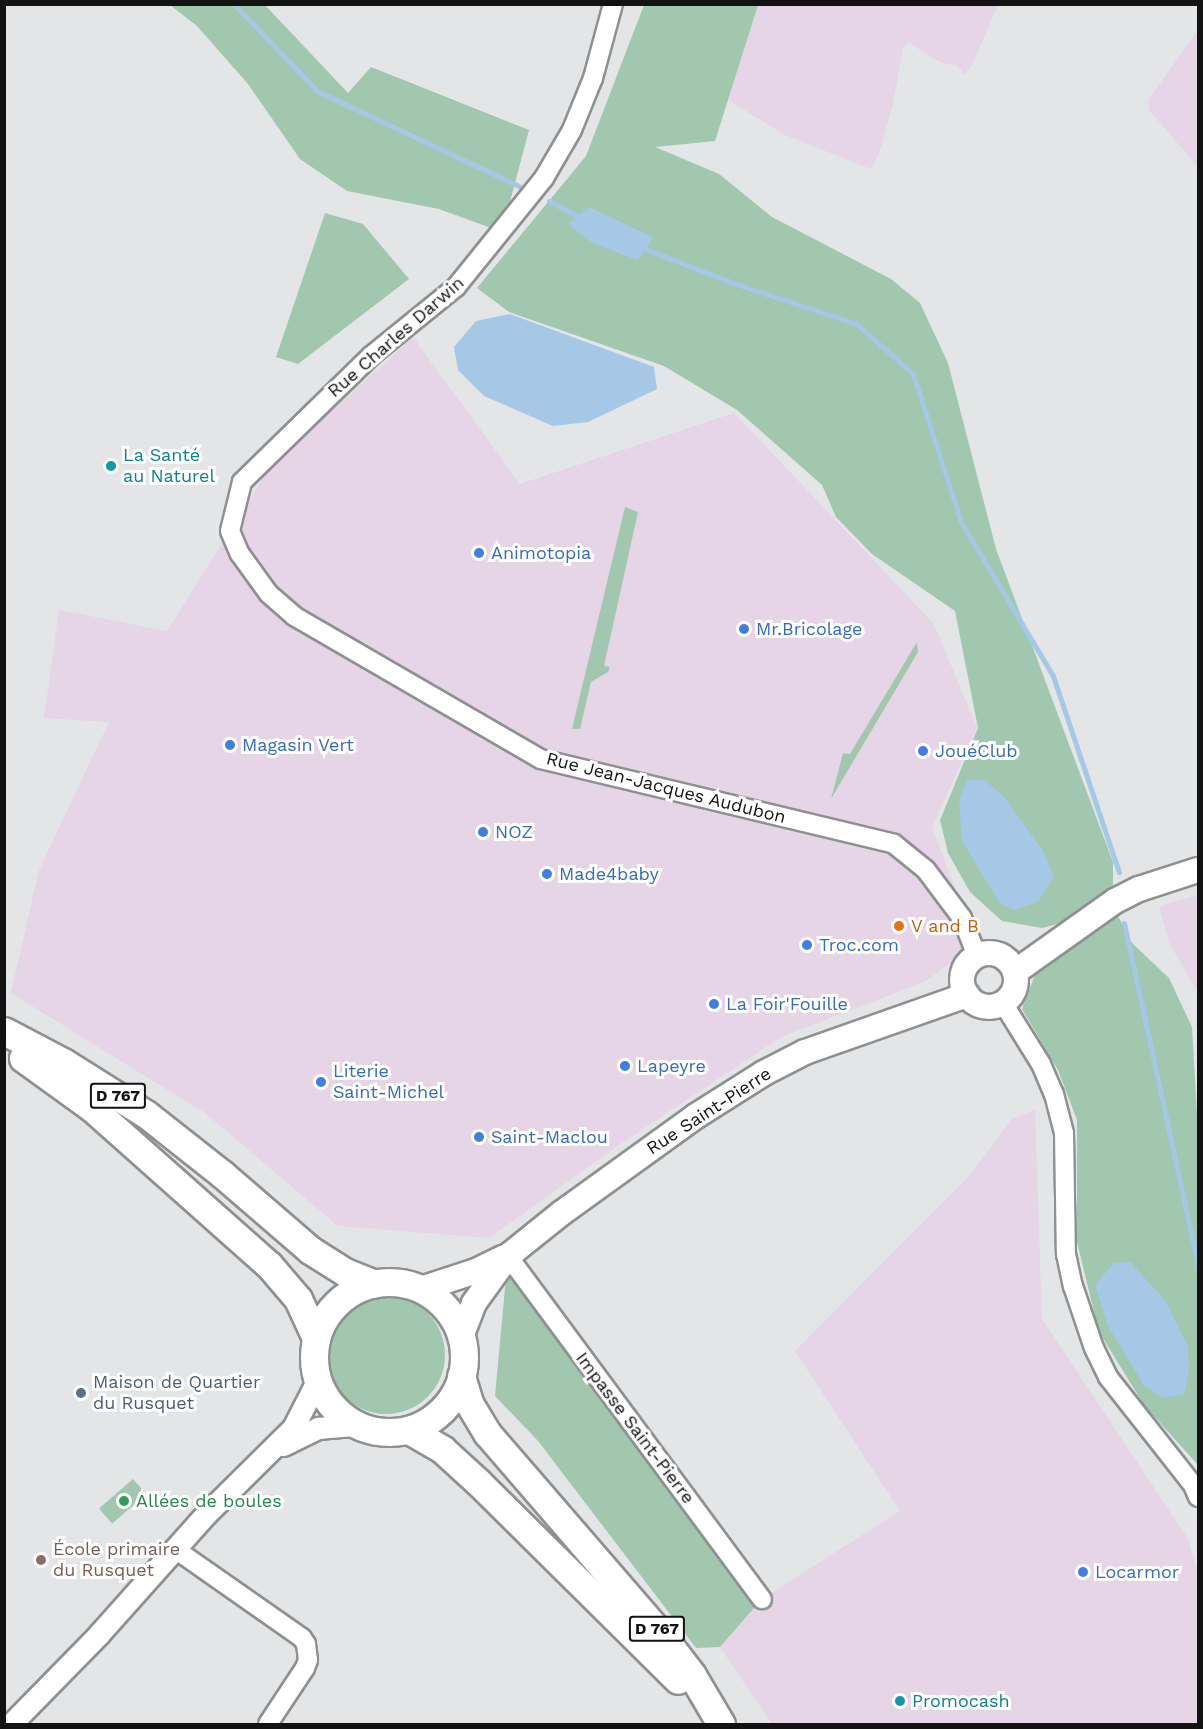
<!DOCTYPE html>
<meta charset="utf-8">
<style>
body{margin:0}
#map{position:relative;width:1203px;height:1729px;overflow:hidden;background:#e4e5e6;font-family:"Work Sans",sans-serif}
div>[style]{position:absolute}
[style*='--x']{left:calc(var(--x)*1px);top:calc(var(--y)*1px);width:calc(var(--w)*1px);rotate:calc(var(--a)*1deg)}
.commercial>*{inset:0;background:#e5d5e7}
.green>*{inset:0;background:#a1c7af;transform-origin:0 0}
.round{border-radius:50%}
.water>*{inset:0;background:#a6c8e7}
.stream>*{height:5px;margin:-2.5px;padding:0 2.5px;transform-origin:2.5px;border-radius:2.5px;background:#a6c8e7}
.roads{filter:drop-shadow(2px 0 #8f9091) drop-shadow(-2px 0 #8f9091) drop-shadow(0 2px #8f9091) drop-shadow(0 -2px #8f9091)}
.minor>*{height:18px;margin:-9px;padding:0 9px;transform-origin:9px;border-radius:9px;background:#fff}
.tertiary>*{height:21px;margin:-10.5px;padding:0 10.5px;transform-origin:10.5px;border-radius:10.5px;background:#fff}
.secondary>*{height:24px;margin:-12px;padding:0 12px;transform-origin:12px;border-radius:12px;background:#fff}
.secondary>.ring{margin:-12px;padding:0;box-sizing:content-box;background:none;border:24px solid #fff;border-radius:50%}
.primary>*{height:27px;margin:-13.5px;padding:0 13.5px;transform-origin:13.5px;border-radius:13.5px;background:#fff}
.primary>.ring{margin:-13.5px;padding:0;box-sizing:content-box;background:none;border:27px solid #fff;border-radius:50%}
.dots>*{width:16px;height:16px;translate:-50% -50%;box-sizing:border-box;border:3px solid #fff;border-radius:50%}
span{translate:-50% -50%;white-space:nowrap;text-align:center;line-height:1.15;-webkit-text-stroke:6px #fff;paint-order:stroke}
.shield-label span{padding:2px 4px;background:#fff;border:2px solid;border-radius:4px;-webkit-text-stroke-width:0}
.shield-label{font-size:16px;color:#121212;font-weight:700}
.street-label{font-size:18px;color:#121212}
.culture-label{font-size:18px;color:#0d838f}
.left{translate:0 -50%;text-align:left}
.shop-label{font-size:18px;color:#366cbe}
.food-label{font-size:18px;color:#c56008}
.service-label{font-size:18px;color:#4e5e75}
.leisure-label{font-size:18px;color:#27864d}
.education-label{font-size:18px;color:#785e54}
.frame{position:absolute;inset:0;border:6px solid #121212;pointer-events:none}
</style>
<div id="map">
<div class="commercial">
<div style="clip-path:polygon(756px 5px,998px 5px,972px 65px,965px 75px,957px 66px,940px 62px,909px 43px,903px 47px,893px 105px,879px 153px,871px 169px,785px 135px,728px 100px)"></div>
<div style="clip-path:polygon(1198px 30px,1198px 167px,1150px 111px,1148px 100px)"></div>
<div style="clip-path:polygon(413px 337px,520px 484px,734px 413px,934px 624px,977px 728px,932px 827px,976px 944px,926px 981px,781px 1037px,616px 1147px,489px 1238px,338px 1226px,205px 1113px,11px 993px,39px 870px,109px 722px,44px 718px,59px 610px,167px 631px,270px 467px)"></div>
<div style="clip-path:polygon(1198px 895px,1198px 992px,1169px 943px,1159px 906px)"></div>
<div style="clip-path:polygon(1035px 1110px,1042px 1319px,1188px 1539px,1198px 1574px,1198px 1724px,772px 1724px,720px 1647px,762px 1599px,900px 1511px,795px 1351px,969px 1176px,1013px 1118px)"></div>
</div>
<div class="green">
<div style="clip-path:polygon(170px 5px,265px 5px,348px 93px,371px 67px,529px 130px,502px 232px,439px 209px,347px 191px,300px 159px,248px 84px,197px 26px)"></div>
<div style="clip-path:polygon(644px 5px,758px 5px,715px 141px,655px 147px,719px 174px,772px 217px,891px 279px,920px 303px,948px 363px,996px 549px,1113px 862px,1113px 887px,1061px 923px,1042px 928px,1002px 921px,970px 892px,948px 853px,940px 820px,978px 728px,955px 611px,872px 554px,836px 517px,822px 485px,737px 410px,664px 366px,509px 312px,477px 288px,586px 156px)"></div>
<div style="clip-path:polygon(325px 213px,363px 224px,409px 279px,298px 364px,276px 357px)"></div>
<div style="clip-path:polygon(625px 507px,638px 512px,604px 666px,610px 667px,608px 672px,591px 682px,580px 729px,572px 729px)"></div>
<div style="clip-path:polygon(917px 642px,918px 652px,831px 799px,843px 753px,850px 754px)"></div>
<div style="clip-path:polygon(1118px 916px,1132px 943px,1169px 978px,1192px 1027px,1198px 1131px,1198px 1465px,1144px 1405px,1099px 1332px,1077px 1242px,1077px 1120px,1058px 1070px,1022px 1009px,1036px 972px)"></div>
<div style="clip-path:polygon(508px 1256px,762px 1599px,720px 1647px,696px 1648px,538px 1441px,495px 1396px)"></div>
<div class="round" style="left:327px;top:1296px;width:118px;height:118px"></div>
<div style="left:133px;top:1479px;width:20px;height:45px;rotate:49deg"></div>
</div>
<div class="water">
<div style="clip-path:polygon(589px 207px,653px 237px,638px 260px,592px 243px,568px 224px)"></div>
<div style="clip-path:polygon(510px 314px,654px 367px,657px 389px,588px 422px,553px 426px,484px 396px,458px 370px,454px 347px,476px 321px)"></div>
<div style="clip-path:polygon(968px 780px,984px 780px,1005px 798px,1043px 851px,1054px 876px,1038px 902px,1014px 910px,999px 902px,962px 841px,959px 798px)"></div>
<div style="clip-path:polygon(1130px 1262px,1165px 1300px,1188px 1347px,1189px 1371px,1184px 1394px,1164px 1398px,1145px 1387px,1108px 1326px,1095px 1285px,1114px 1263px)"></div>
</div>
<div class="stream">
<div style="--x:234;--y:4;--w:120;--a:46.3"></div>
<div style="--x:317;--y:91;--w:223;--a:25.2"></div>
<div style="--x:549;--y:201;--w:38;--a:28"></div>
<div style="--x:640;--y:247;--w:106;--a:21"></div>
<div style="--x:739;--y:285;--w:124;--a:18.3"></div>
<div style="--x:857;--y:324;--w:75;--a:41.8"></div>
<div style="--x:913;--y:374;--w:156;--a:72"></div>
<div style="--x:961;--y:522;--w:179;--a:59.1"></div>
<div style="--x:1053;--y:676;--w:207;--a:71.4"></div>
<div style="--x:1124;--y:923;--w:351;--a:77.8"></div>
</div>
<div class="roads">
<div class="minor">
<div style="--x:613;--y:4;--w:77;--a:105.1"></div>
<div style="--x:593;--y:78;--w:56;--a:112"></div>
<div style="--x:572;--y:130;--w:56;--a:120.3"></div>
<div style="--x:544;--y:178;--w:140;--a:128.9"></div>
<div style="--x:456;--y:287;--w:108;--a:141"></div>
<div style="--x:372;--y:355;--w:182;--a:135.7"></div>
<div style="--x:242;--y:482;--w:50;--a:103.8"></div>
<div style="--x:230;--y:531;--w:25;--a:67"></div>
<div style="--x:240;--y:554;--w:49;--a:54.1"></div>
<div style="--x:269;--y:594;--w:33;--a:41"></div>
<div style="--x:294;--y:616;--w:285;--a:30.1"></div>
<div style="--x:541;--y:759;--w:363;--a:13.5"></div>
<div style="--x:894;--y:844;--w:41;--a:39.1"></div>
<div style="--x:926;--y:870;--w:60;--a:53.1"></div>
<div style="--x:962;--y:918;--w:41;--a:68.5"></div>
<div style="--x:1003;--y:1003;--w:72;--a:58.1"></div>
<div style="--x:1041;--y:1064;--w:33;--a:67"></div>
<div style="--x:1054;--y:1094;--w:40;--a:75.6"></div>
<div style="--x:1064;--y:1133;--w:121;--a:89.1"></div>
<div style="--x:1066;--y:1254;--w:33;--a:78"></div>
<div style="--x:1073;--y:1286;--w:65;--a:71.3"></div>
<div style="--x:1094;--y:1348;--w:32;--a:64"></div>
<div style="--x:1108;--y:1377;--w:137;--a:51.8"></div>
<div style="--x:1193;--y:1485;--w:13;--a:67"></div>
<div style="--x:508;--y:1256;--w:427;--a:53.5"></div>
<div style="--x:175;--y:1549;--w:155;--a:35"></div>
<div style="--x:302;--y:1638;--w:7;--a:56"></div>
<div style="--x:306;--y:1644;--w:16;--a:83"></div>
<div style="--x:308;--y:1660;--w:9;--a:111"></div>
<div style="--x:305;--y:1668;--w:67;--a:123.5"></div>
</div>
<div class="tertiary">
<div style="--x:283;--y:1445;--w:39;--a:-26"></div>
<div style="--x:318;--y:1428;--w:38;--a:-5"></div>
<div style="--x:11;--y:1724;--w:126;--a:-45.6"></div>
<div style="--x:99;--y:1634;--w:161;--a:-48.3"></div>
<div style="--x:206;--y:1514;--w:122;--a:-44.7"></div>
<div style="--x:293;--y:1428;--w:53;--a:-62.9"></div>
</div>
<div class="secondary">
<div class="ring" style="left:962px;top:953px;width:30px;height:30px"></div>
<div style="--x:1015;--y:972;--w:123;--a:-35.4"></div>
<div style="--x:1115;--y:901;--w:27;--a:-27"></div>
<div style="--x:1139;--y:889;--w:62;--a:-17.9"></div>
<div style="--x:421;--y:1289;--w:58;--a:-18.1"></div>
<div style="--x:476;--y:1271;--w:30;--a:-26"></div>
<div style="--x:461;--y:1337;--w:36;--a:-69"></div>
<div style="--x:474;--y:1303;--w:58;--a:-54.1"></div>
<div style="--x:508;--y:1256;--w:70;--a:-38.7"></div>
<div style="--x:563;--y:1212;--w:164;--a:-35.8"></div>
<div style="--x:696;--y:1116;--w:80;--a:-32.3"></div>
<div style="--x:764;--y:1073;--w:46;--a:-27.1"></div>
<div style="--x:805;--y:1052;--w:172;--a:-19.4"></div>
</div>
<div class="primary">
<div style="--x:4;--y:1031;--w:67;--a:27.7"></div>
<div style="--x:63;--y:1062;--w:98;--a:32.1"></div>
<div style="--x:146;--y:1114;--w:97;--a:38.3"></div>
<div style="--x:222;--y:1174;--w:116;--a:40.8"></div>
<div style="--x:310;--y:1250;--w:41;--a:32.2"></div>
<div style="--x:345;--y:1272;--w:31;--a:22"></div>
<div style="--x:23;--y:1058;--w:85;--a:35.9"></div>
<div style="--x:92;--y:1108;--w:237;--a:41.6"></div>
<div style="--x:269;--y:1265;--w:45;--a:49.5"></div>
<div style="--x:298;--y:1299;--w:43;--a:65.2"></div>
<div class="ring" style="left:314px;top:1282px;width:123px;height:123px"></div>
<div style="--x:461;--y:1376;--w:28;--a:73"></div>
<div style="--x:469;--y:1403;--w:35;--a:59"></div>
<div style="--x:487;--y:1433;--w:263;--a:49.2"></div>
<div style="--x:659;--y:1632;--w:54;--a:52.5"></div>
<div style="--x:692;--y:1675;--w:57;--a:59.4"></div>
<div style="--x:409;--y:1430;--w:39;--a:30"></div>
<div style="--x:443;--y:1450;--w:47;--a:42.4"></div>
<div style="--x:478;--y:1482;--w:281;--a:44.7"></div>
</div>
</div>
<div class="dots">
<div style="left:111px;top:466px;background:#0f9aa8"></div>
<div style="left:479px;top:553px;background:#3f7fe0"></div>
<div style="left:744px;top:629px;background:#3f7fe0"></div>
<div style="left:230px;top:745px;background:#3f7fe0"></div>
<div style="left:923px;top:751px;background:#3f7fe0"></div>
<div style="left:483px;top:832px;background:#3f7fe0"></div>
<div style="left:547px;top:874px;background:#3f7fe0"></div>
<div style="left:899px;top:926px;background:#e8710a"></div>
<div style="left:807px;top:945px;background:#3f7fe0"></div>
<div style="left:714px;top:1004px;background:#3f7fe0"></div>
<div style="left:625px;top:1066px;background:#3f7fe0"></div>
<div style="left:321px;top:1082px;background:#3f7fe0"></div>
<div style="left:479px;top:1137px;background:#3f7fe0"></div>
<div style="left:81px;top:1393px;background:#5c6f8a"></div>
<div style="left:124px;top:1501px;background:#2e9e5b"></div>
<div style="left:41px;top:1560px;background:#8d6e63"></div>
<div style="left:1083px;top:1572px;background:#3f7fe0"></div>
<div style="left:900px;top:1701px;background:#0f9aa8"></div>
</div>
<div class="shield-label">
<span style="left:118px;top:1096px">D 767</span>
<span style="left:657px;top:1629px">D 767</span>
</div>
<div class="street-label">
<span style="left:396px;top:337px;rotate:-41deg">Rue Charles Darwin</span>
<span style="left:666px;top:788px;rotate:14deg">Rue Jean-Jacques Audubon</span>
<span style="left:709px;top:1111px;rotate:-33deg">Rue Saint-Pierre</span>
<span style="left:635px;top:1428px;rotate:53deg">Impasse Saint-Pierre</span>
</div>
<div class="culture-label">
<span class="left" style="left:123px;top:466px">La Santé<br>au Naturel</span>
<span class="left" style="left:912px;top:1701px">Promocash</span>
</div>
<div class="shop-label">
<span class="left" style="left:491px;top:553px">Animotopia</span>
<span class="left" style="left:756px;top:629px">Mr.Bricolage</span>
<span class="left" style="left:242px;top:745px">Magasin Vert</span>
<span class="left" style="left:935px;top:751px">JouéClub</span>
<span class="left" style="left:495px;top:832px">NOZ</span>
<span class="left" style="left:559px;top:874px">Made4baby</span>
<span class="left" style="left:819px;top:945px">Troc.com</span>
<span class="left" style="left:726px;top:1004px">La Foir'Fouille</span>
<span class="left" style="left:637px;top:1066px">Lapeyre</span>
<span class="left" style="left:333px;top:1082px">Literie<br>Saint-Michel</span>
<span class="left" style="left:491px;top:1137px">Saint-Maclou</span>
<span class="left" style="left:1095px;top:1572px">Locarmor</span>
</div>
<div class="food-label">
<span class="left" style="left:911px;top:926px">V and B</span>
</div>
<div class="service-label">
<span class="left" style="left:93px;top:1393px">Maison de Quartier<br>du Rusquet</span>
</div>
<div class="leisure-label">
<span class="left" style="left:136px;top:1501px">Allées de boules</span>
</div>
<div class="education-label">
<span class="left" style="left:53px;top:1560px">École primaire<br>du Rusquet</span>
</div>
<div class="frame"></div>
</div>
